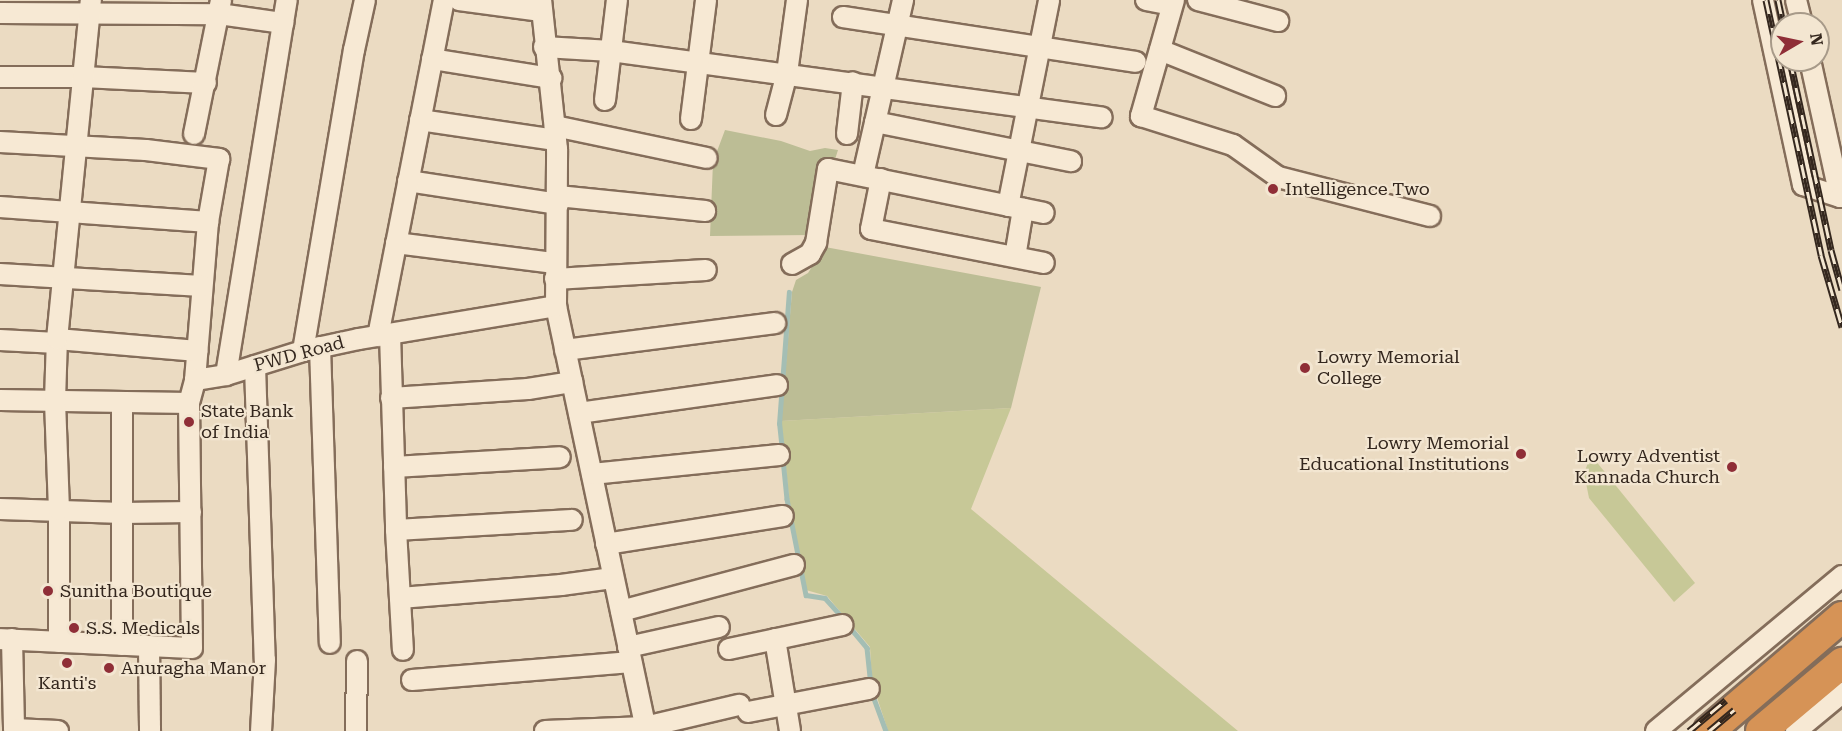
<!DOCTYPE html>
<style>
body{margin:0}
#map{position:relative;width:1842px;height:731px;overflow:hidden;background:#ebdbc2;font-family:"Roboto Serif",serif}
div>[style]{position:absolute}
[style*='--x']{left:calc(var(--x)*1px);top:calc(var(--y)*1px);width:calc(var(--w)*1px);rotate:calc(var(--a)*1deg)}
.green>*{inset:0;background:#c7c897}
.cemetery>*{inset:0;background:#bcbd95}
.stream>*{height:4.5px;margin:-2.25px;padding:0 2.25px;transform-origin:2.25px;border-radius:2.25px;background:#a4beb4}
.roads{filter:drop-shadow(2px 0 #846d5a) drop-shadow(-2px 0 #846d5a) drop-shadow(0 2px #846d5a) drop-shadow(0 -2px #846d5a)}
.minor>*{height:20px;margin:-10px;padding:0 10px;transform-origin:10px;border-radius:10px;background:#f7e9d4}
.highway>*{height:30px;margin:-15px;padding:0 15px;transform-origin:15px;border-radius:15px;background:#d69356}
.rail>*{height:7px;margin-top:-3.5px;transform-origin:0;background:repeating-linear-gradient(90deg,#f3e6d1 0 14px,#34271e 0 28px);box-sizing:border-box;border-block:2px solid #34271e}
.dots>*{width:16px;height:16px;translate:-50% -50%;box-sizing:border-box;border:3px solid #f3e6d1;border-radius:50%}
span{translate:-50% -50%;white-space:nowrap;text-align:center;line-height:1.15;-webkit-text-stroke:4.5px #f3e6d1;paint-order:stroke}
.poi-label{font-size:18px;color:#34271e}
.left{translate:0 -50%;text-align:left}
.right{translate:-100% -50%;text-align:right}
.street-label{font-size:18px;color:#34271e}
.north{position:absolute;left:1770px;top:12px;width:60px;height:60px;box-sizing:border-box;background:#f3e6d1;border:2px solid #a79a89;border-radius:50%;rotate:81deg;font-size:16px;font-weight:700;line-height:24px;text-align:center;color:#34271e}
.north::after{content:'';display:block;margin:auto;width:21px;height:27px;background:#8f2e37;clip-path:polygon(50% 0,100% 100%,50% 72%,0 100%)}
</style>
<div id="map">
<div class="green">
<div style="clip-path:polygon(1011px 408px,971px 509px,1238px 731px,888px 731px,872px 682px,870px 647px,827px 596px,806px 590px,789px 498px,781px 421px)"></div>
<div style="clip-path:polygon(1595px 460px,1695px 583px,1674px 602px,1589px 498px,1584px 473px,1588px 463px)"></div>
</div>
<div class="cemetery">
<div style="clip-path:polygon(725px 130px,781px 141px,810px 151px,825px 148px,838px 150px,811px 235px,710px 236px,713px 162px)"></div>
<div style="clip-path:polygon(825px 247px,1041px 287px,1011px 408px,781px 421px,792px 292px,796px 280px,808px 273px)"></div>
</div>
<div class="stream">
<div style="--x:782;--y:451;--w:27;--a:-96"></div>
<div style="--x:779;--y:424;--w:132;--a:-85.7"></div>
<div style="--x:783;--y:459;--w:40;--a:84.3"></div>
<div style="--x:787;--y:499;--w:98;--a:78.8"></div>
<div style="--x:806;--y:595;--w:19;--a:9"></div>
<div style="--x:825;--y:598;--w:27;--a:48"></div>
<div style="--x:848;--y:625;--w:30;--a:50"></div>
<div style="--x:867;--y:648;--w:36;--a:84"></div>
<div style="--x:872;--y:693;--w:40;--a:69.8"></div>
</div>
<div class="roads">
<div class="minor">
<div style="--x:459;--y:0;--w:83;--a:7.6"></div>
<div style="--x:1146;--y:0;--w:26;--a:11"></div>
<div style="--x:1174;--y:0;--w:121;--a:105.9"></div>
<div style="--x:1141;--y:116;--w:96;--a:17.5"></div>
<div style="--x:1233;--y:145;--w:55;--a:35.4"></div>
<div style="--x:1278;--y:177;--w:157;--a:14.4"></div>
<div style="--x:1198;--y:0;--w:83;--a:14.7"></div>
<div style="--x:1763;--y:0;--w:189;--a:77.8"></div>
<div style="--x:1803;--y:185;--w:39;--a:18"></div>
<div style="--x:1796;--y:0;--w:25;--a:76"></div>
<div style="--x:0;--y:13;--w:219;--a:0.3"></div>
<div style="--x:219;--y:14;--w:65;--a:8"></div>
<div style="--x:843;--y:17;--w:296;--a:8.7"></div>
<div style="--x:544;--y:47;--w:67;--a:3.4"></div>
<div style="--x:611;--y:51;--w:495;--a:7.7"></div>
<div style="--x:1160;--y:50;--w:124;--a:21.8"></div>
<div style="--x:432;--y:59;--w:121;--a:9.1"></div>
<div style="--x:1810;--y:60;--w:140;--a:77.6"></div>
<div style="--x:1840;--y:197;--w:2;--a:0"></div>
<div style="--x:0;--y:77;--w:83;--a:0"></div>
<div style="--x:83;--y:77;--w:123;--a:2.8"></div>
<div style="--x:605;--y:100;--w:101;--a:-83.2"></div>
<div style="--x:776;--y:115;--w:43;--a:-75.3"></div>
<div style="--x:787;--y:73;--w:74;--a:-82.2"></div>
<div style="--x:691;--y:119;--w:120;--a:-82.8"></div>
<div style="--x:420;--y:120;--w:137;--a:8.4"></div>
<div style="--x:875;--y:122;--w:200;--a:11.3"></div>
<div style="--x:555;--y:126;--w:155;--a:11.9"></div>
<div style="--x:194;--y:134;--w:137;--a:-78.6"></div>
<div style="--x:847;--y:134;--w:52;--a:-83.4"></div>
<div style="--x:0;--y:142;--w:146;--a:3.1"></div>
<div style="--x:146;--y:150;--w:74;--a:7"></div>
<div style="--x:219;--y:159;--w:64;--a:99.9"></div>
<div style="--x:208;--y:222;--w:159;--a:94.7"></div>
<div style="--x:863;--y:175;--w:180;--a:-77.1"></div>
<div style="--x:881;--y:179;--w:51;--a:101.3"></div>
<div style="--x:871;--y:229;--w:176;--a:11.1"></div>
<div style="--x:408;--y:181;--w:152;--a:8.7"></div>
<div style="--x:558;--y:196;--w:148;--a:5.8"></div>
<div style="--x:1008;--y:206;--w:210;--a:-78.7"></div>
<div style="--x:0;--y:207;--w:209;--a:4.1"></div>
<div style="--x:396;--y:243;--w:160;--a:7.2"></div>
<div style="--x:1015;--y:257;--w:49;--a:-80.5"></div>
<div style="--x:792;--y:264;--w:21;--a:-29"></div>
<div style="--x:810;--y:254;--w:13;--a:-61"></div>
<div style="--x:816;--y:243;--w:75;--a:-80.8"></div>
<div style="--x:828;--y:169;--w:220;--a:11.5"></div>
<div style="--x:0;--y:274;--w:202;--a:3.4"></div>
<div style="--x:555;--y:279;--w:151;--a:-3.4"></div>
<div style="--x:556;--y:306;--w:434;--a:78"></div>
<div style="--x:390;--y:334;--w:196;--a:88.2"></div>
<div style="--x:396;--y:530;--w:120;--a:86.7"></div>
<div style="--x:378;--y:336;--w:342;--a:-78.9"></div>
<div style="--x:57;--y:339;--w:141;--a:4.9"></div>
<div style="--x:0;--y:340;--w:57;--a:3"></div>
<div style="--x:320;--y:347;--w:296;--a:88.1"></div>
<div style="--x:565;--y:350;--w:212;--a:-7.3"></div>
<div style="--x:303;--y:351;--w:305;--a:-80.4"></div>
<div style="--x:354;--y:50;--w:51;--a:-77.6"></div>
<div style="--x:255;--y:366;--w:294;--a:88.1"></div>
<div style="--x:265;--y:660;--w:71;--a:93.2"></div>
<div style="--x:226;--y:375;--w:380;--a:-80.8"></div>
<div style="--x:391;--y:398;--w:137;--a:-3.8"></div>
<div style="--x:528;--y:389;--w:45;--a:-9"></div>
<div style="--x:0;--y:400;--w:189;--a:0.9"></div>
<div style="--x:122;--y:402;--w:243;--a:90"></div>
<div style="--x:579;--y:413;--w:200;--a:-8"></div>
<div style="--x:394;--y:467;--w:166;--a:-3.4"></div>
<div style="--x:592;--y:474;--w:188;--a:-5.8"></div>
<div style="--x:0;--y:509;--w:123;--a:1.9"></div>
<div style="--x:123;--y:513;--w:68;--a:-0.8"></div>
<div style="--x:396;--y:530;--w:176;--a:-3.3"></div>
<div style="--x:606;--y:544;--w:179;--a:-9"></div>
<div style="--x:400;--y:598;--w:162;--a:-4.6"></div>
<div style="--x:561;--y:585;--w:52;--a:-7.7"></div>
<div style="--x:621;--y:611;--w:179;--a:-14.9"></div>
<div style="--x:0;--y:639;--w:192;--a:2.7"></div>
<div style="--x:192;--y:648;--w:245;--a:-90.7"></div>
<div style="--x:189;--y:403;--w:24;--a:-75"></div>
<div style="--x:195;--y:380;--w:31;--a:-9"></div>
<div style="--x:226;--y:375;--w:81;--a:-17.3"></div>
<div style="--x:303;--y:351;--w:57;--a:-12.1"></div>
<div style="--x:359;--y:339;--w:200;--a:-9.5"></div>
<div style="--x:556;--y:306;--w:157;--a:-89.6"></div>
<div style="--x:557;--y:149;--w:150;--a:-96.1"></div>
<div style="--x:12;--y:639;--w:90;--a:88.7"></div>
<div style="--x:14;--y:729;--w:44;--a:2.6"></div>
<div style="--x:775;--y:639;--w:93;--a:80.7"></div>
<div style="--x:59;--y:642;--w:132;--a:-90"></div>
<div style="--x:59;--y:510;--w:109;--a:-92.1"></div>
<div style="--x:55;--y:401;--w:62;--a:-88.2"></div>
<div style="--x:57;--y:339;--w:341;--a:-84.3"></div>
<div style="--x:149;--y:646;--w:85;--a:89.3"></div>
<div style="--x:628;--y:647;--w:93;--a:-12.4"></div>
<div style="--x:729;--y:649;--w:116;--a:-11.9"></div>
<div style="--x:412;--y:680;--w:220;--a:-4.7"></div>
<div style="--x:748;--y:712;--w:123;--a:-10.8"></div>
<div style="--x:356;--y:731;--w:70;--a:-89.2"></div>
<div style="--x:545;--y:731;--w:100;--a:-2.3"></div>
<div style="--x:645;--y:727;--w:97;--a:-13.2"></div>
<div style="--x:1656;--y:731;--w:242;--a:-39.8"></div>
<div style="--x:1796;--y:731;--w:60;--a:-39.6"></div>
</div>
<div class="highway">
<div style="--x:1709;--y:731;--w:175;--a:-40.6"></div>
<div style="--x:1761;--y:731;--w:106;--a:-40"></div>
</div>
</div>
<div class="rail">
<div style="--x:1766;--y:0;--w:261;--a:77.8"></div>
<div style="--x:1821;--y:255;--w:75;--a:73.7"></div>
<div style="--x:1778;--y:0;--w:25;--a:78"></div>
<div style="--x:1790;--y:60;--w:194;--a:77.8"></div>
<div style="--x:1831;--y:250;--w:41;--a:74.6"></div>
<div style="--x:1689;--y:731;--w:48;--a:-40"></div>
<div style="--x:1709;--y:731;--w:33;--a:-40"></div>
</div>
<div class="dots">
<div style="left:1273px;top:189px;background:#8f2e37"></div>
<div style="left:1305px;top:368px;background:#8f2e37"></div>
<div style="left:189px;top:422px;background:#8f2e37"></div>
<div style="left:1521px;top:454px;background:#8f2e37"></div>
<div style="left:1732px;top:467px;background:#8f2e37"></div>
<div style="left:48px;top:591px;background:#8f2e37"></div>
<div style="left:74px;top:628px;background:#8f2e37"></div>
<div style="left:67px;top:663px;background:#8f2e37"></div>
<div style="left:109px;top:668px;background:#8f2e37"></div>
</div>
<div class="poi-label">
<span class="left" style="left:1285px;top:189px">Intelligence Two</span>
<span class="left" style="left:1317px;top:368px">Lowry Memorial<br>College</span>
<span class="left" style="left:201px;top:422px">State Bank<br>of India</span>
<span class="right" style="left:1509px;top:454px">Lowry Memorial<br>Educational Institutions</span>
<span class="right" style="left:1720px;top:467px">Lowry Adventist<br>Kannada Church</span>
<span class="left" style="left:60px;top:591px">Sunitha Boutique</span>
<span class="left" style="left:86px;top:628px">S.S. Medicals</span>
<span class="left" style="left:121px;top:668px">Anuragha Manor</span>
<span style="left:67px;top:683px">Kanti's</span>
</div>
<div class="street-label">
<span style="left:299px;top:354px;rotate:-15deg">PWD Road</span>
</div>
<div class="north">N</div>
</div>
